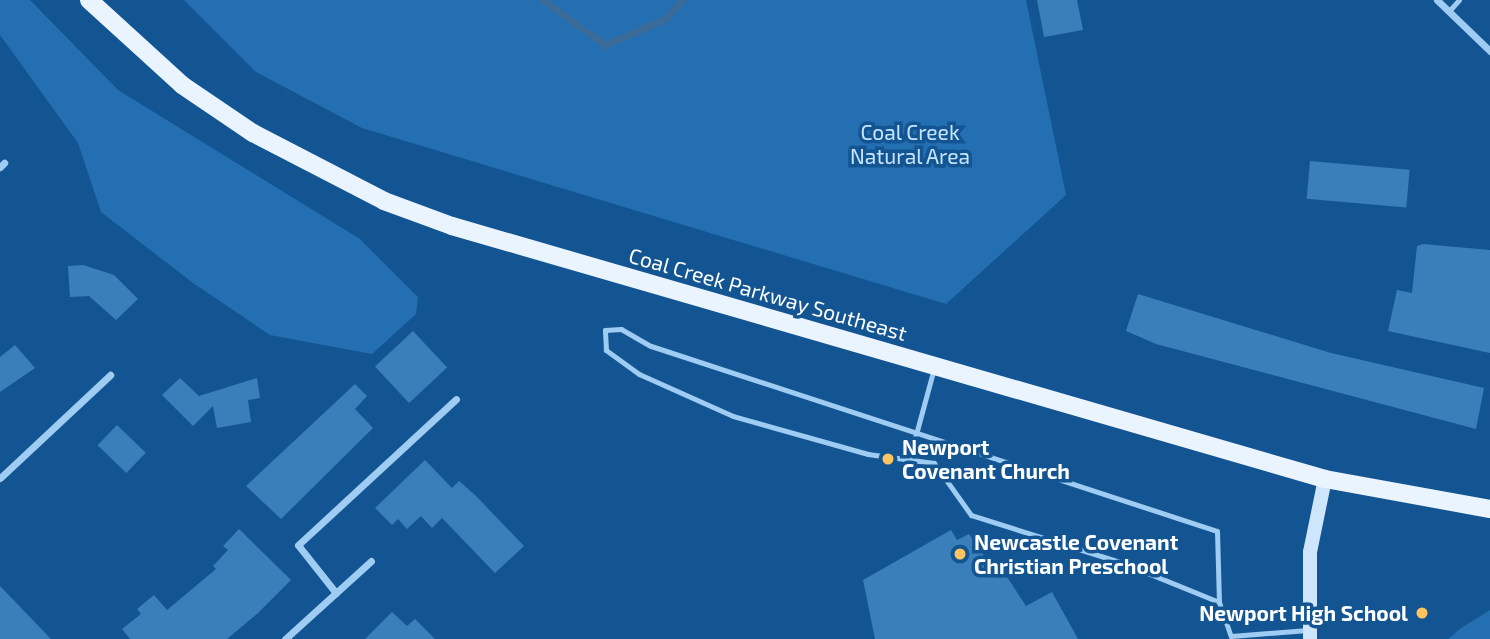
<!DOCTYPE html>
<style>
body{margin:0}
#map{position:relative;width:1490px;height:639px;overflow:hidden;background:#135592;font-family:"Exo 2",sans-serif}
div>[style]{position:absolute}
[style*='--x']{left:calc(var(--x)*1px);top:calc(var(--y)*1px);width:calc(var(--w)*1px);rotate:calc(var(--a)*1deg)}
.green>*{inset:0;background:#246fb1}
.stream>*{height:7px;margin:-3.5px;padding:0 3.5px;transform-origin:3.5px;border-radius:3.5px;background:#3b6b98}
.building>*{inset:0;background:#3b7fba;transform-origin:0 0}
.lane>*{height:5px;margin:-2.5px;padding:0 2.5px;transform-origin:2.5px;border-radius:2.5px;background:#9fccf2}
.street>*{height:7px;margin:-3.5px;padding:0 3.5px;transform-origin:3.5px;border-radius:3.5px;background:#9fccf2}
.secondary>*{height:14px;margin:-7px;padding:0 7px;transform-origin:7px;border-radius:7px;background:#cee6fc}
.primary>*{height:18px;margin:-9px;padding:0 9px;transform-origin:9px;border-radius:9px;background:#eaf4ff}
.dots>*{width:19px;height:19px;translate:-50% -50%;box-sizing:border-box;border:4px solid #135592;border-radius:50%}
span{translate:-50% -50%;white-space:nowrap;text-align:center;line-height:1.15;-webkit-text-stroke:7px #135592;paint-order:stroke}
.park-label{font-size:21px;color:#c7e4fd}
.street-label{font-size:21px;color:#fff}
.poi-label{font-size:21px;color:#fff;font-weight:700}
.left{translate:0 -50%;text-align:left}
.right{translate:-100% -50%;text-align:right}
</style>
<div id="map">
<div class="green">
<div style="clip-path:polygon(0 0,30px 0,118px 90px,360px 239px,418px 297px,416px 314px,372px 354px,270px 335px,193px 283px,101px 212px,78px 143px,0 35px)"></div>
<div style="clip-path:polygon(184px 0,1026px 0,1066px 195px,946px 304px,362px 128px,256px 72px)"></div>
<div style="clip-path:polygon(1490px 610px,1490px 639px,1448px 639px,1461px 628px)"></div>
</div>
<div class="stream">
<div style="--x:543;--y:0;--w:77;--a:36"></div>
<div style="--x:605;--y:45;--w:65;--a:-23.4"></div>
<div style="--x:665;--y:19;--w:26;--a:-47"></div>
</div>
<div class="building">
<div style="clip-path:polygon(1037px 0,1077px 0,1083px 30px,1044px 37px)"></div>
<div style="left:1310px;top:161px;width:100px;height:38px;rotate:5deg"></div>
<div style="clip-path:polygon(1423px 244px,1490px 250px,1490px 353px,1388px 331px,1397px 290px,1412px 293px,1417px 246px)"></div>
<div style="clip-path:polygon(83px 265px,114px 275px,138px 299px,116px 320px,89px 296px,70px 297px,68px 266px)"></div>
<div style="clip-path:polygon(1138px 294px,1331px 353px,1484px 388px,1476px 429px,1156px 344px,1126px 331px)"></div>
<div style="left:413px;top:331px;width:50px;height:52px;rotate:47deg"></div>
<div style="clip-path:polygon(15px 345px,35px 368px,0 392px,0 357px)"></div>
<div style="clip-path:polygon(180px 378px,199px 396px,257px 378px,260px 398px,248px 400px,251px 422px,217px 428px,213px 406px,193px 426px,162px 395px)"></div>
<div style="clip-path:polygon(355px 384px,367px 396px,355px 409px,373px 428px,281px 519px,246px 486px)"></div>
<div style="left:117px;top:425px;width:40px;height:28px;rotate:44deg"></div>
<div style="clip-path:polygon(425px 460px,452px 488px,459px 481px,476px 496px,524px 546px,495px 573px,442px 518px,432px 528px,421px 516px,407px 529px,398px 519px,392px 525px,375px 508px)"></div>
<div style="clip-path:polygon(239px 529px,291px 580px,258px 613px,227px 639px,130px 639px,122px 629px,141px 614px,137px 609px,154px 595px,167px 610px,216px 569px,213px 566px,228px 550px,223px 546px)"></div>
<div style="clip-path:polygon(951px 530px,957px 540px,969px 534px,989px 563px,996px 560px,1026px 606px,1052px 592px,1078px 639px,875px 639px,863px 580px)"></div>
<div style="clip-path:polygon(0 586px,51px 639px,0 639px)"></div>
<div style="clip-path:polygon(392px 612px,407px 626px,415px 619px,435px 639px,365px 639px)"></div>
</div>
<div class="lane">
<div style="--x:1449;--y:11;--w:15;--a:-48"></div>
<div style="--x:909;--y:460;--w:95;--a:-74.8"></div>
<div style="--x:1219;--y:602;--w:104;--a:-157.9"></div>
<div style="--x:1123;--y:563;--w:159;--a:-162.5"></div>
<div style="--x:971;--y:515;--w:64;--a:-125.4"></div>
<div style="--x:934;--y:463;--w:67;--a:-172.2"></div>
<div style="--x:868;--y:454;--w:140;--a:-164.3"></div>
<div style="--x:733;--y:416;--w:103;--a:-155.9"></div>
<div style="--x:639;--y:374;--w:41;--a:-144"></div>
<div style="--x:606;--y:350;--w:20;--a:-93"></div>
<div style="--x:605;--y:330;--w:16;--a:-4"></div>
<div style="--x:621;--y:329;--w:34;--a:30"></div>
<div style="--x:651;--y:346;--w:595;--a:18.1"></div>
<div style="--x:1217;--y:531;--w:71;--a:88.4"></div>
<div style="--x:1219;--y:602;--w:36;--a:71"></div>
<div style="--x:1231;--y:636;--w:77;--a:-4.5"></div>
</div>
<div class="street">
<div style="--x:1437;--y:0;--w:74;--a:43.9"></div>
<div style="--x:0;--y:167;--w:6;--a:-45"></div>
<div style="--x:0;--y:478;--w:151;--a:-43.1"></div>
<div style="--x:336;--y:593;--w:61;--a:-128.4"></div>
<div style="--x:298;--y:545;--w:215;--a:-42.7"></div>
<div style="--x:285;--y:639;--w:116;--a:-42.2"></div>
</div>
<div class="secondary">
<div style="--x:1310;--y:639;--w:87;--a:-90"></div>
<div style="--x:1310;--y:552;--w:75;--a:-78.4"></div>
</div>
<div class="primary">
<div style="--x:89;--y:0;--w:126;--a:42.4"></div>
<div style="--x:182;--y:85;--w:86;--a:34.1"></div>
<div style="--x:253;--y:133;--w:148;--a:27.4"></div>
<div style="--x:384;--y:201;--w:72;--a:20.2"></div>
<div style="--x:452;--y:226;--w:909;--a:16.16"></div>
<div style="--x:1325;--y:479;--w:168;--a:10.3"></div>
</div>
<div class="dots">
<div style="left:888px;top:459px;background:#ffc460"></div>
<div style="left:960px;top:554px;background:#ffc460"></div>
<div style="left:1422px;top:613px;background:#ffc460"></div>
</div>
<div class="park-label">
<span style="left:910px;top:144px">Coal Creek<br>Natural Area</span>
</div>
<div class="street-label">
<span style="left:768px;top:294px;rotate:16deg">Coal Creek Parkway Southeast</span>
</div>
<div class="poi-label">
<span class="left" style="left:902px;top:459px">Newport<br>Covenant Church</span>
<span class="left" style="left:974px;top:554px">Newcastle Covenant<br>Christian Preschool</span>
<span class="right" style="left:1408px;top:613px">Newport High School</span>
</div>
</div>
